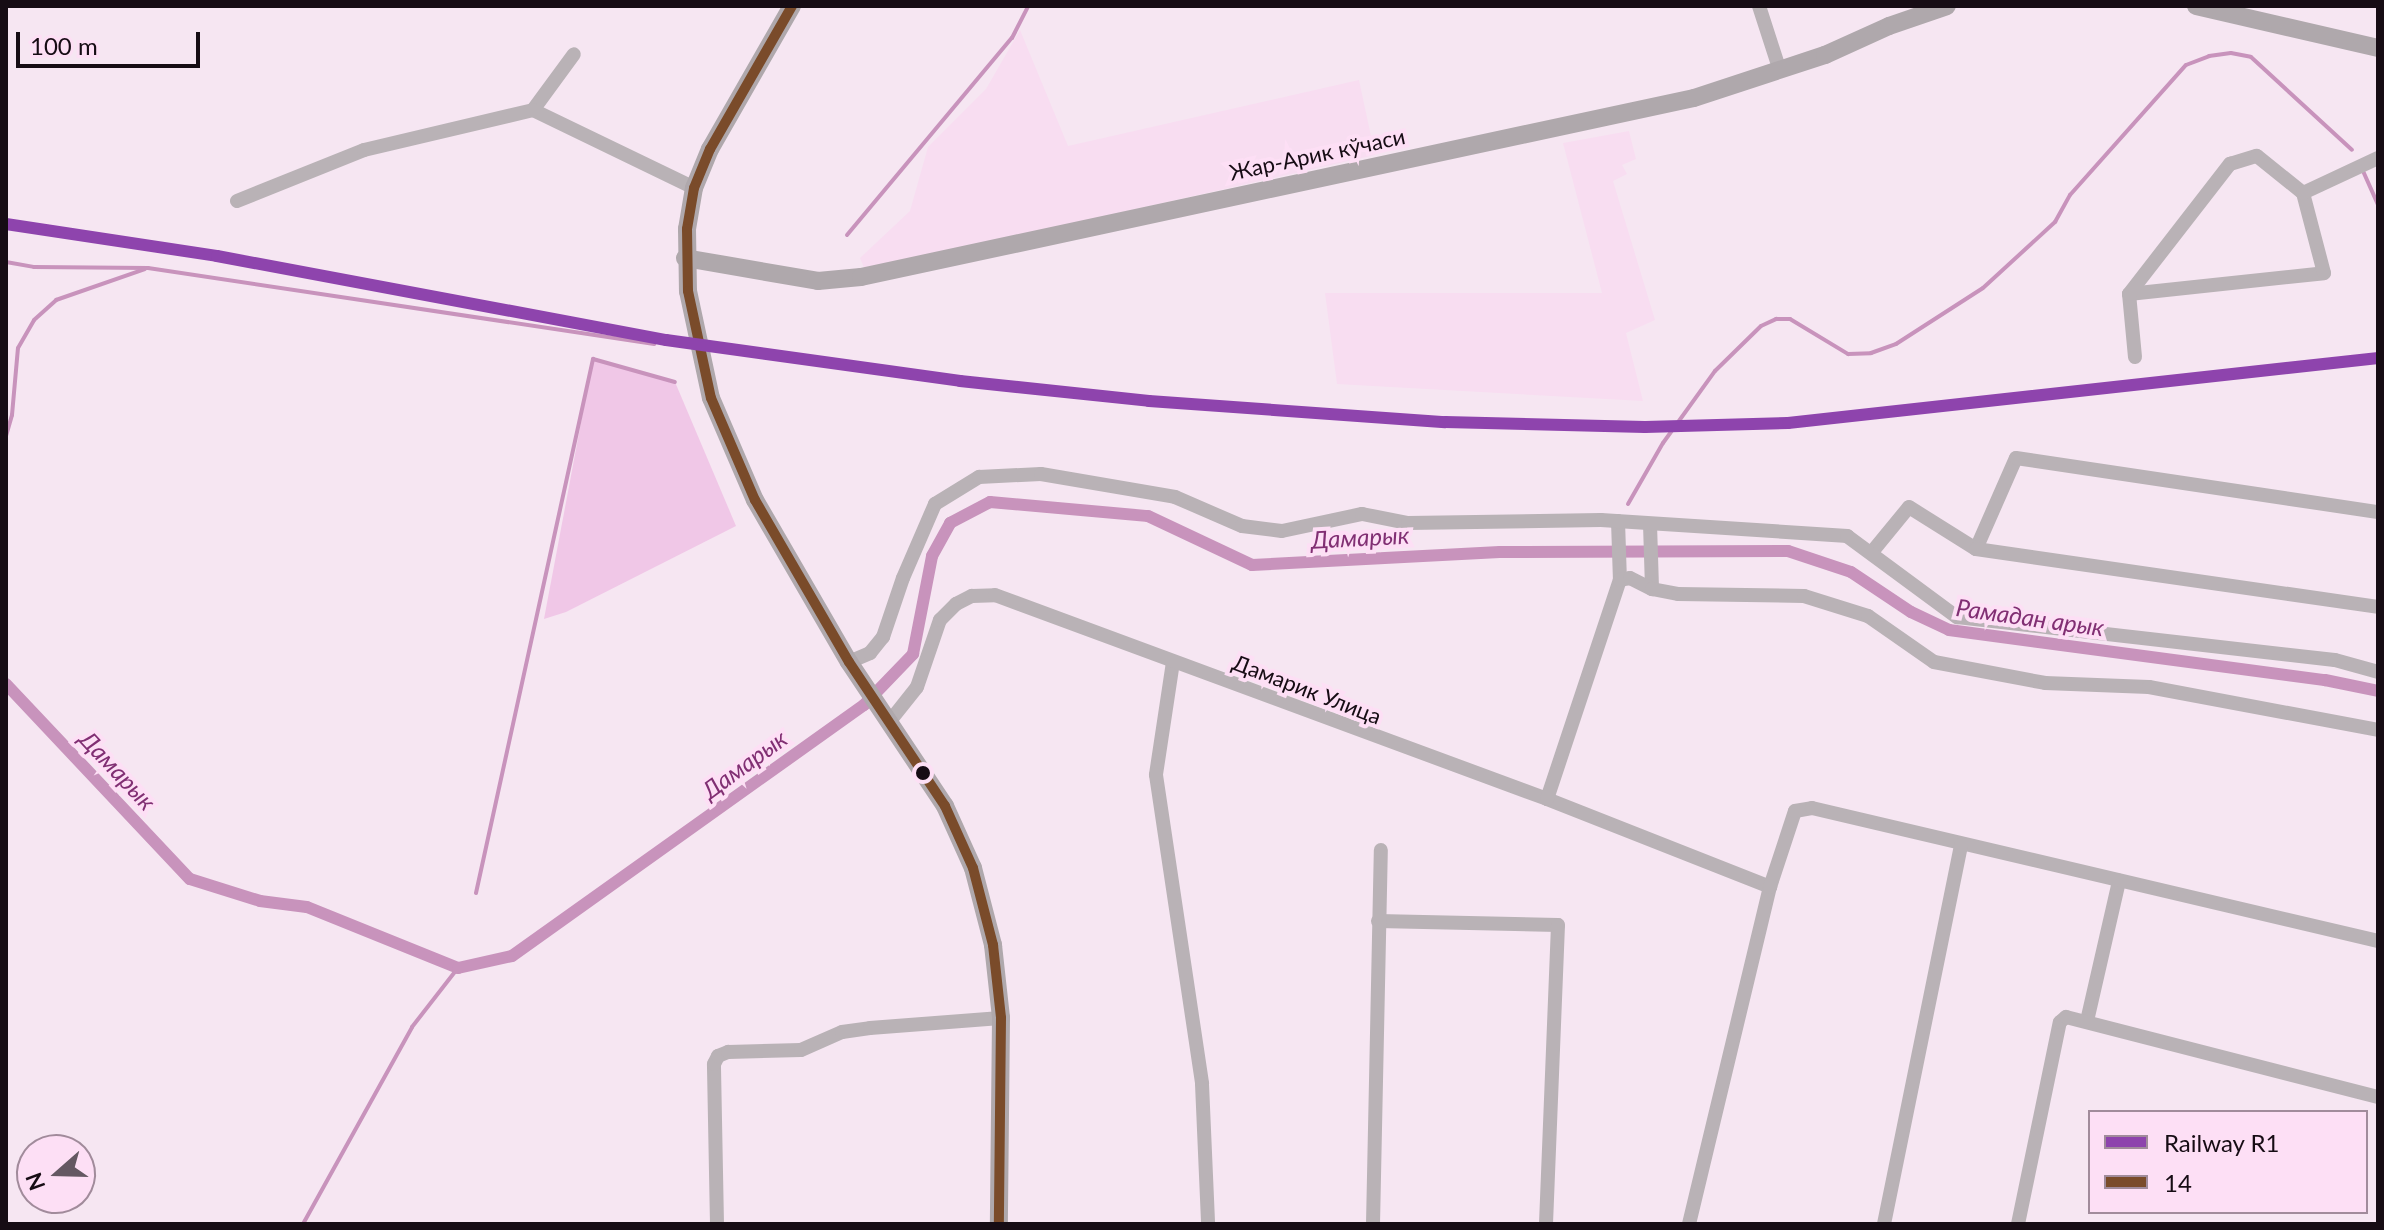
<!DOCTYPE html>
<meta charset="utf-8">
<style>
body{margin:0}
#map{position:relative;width:2384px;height:1230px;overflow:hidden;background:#f6e6f2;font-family:Lato,sans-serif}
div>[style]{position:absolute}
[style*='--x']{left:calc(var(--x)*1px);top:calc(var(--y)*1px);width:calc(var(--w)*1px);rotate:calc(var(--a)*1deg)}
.built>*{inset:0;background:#f8ddf1}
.green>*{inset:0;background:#f0c7e7}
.stream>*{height:4px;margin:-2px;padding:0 2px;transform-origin:2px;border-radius:2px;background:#c893bc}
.canal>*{height:12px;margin:-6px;padding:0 6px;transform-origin:6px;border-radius:6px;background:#c893bc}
.minor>*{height:14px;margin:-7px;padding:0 7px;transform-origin:7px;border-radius:7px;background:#b9b2b6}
.secondary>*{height:18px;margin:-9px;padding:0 9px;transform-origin:9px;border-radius:9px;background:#afa8ac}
.bus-1>*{height:10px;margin:-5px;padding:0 5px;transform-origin:5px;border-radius:5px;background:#7a4b2a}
.rail-1>*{height:12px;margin:-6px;padding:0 6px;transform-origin:6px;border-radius:6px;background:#8e44ad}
.dots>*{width:22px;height:22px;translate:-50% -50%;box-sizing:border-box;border:4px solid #fddff5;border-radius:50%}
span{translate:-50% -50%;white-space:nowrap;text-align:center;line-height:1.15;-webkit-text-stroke:8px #fddff5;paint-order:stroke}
.street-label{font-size:22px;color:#160c14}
.water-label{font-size:24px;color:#812f73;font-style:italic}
.frame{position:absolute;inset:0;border:8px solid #160c14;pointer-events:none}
.legend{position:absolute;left:2088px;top:1110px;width:280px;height:104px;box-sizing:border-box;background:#fddff5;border:2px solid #a18b9b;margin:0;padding:10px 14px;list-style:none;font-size:24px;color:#160c14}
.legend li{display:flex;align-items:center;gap:16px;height:40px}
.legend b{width:40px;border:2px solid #a18b9b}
.north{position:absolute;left:16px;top:1134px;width:80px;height:80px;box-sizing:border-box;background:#fddff5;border:2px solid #a18b9b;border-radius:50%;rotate:250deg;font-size:22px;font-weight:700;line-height:32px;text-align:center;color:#160c14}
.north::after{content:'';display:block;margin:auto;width:28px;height:36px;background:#645862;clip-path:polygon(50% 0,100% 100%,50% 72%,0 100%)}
.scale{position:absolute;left:16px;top:32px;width:184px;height:36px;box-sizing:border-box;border:4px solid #160c14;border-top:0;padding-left:10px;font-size:24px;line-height:28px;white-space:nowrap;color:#160c14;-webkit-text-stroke:6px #fddff5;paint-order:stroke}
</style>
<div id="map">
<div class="built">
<div style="clip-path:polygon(1020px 30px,1068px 146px,1359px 80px,1375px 155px,865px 270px,860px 258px,910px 211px,928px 147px,986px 89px)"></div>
<div style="clip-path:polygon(1629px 131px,1636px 159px,1622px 165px,1627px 174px,1613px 181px,1655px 320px,1626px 333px,1643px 401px,1337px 384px,1325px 293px,1602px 293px,1563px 143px)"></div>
</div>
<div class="green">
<div style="clip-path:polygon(593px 359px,675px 382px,736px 526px,566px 612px,544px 619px)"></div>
</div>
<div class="stream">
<div style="--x:2363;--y:171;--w:36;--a:66"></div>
<div style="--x:847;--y:235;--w:257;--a:-50.1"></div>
<div style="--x:1012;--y:38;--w:36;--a:-63"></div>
<div style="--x:6;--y:262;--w:28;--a:10"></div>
<div style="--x:34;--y:267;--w:114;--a:0.5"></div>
<div style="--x:148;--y:268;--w:512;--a:8.54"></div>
<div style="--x:6;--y:436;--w:22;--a:-74"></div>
<div style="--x:12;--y:415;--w:67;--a:-84.9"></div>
<div style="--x:18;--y:348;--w:32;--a:-60"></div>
<div style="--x:34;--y:320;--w:30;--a:-42"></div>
<div style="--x:56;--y:300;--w:94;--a:-19.2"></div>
<div style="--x:1628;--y:504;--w:70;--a:-60.2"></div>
<div style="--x:1663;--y:443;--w:89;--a:-54.2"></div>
<div style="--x:1715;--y:371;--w:64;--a:-44.4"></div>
<div style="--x:1761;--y:326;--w:17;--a:-25"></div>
<div style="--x:1776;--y:319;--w:14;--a:0"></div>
<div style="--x:1790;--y:319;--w:68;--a:31.1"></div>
<div style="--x:1848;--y:354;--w:23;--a:-2"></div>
<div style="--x:1871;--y:353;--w:27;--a:-20"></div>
<div style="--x:1896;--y:344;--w:103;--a:-32.8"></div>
<div style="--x:1983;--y:288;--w:98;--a:-42.5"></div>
<div style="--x:2055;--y:222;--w:31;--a:-61"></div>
<div style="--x:2070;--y:195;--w:174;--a:-48.3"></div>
<div style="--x:2186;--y:65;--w:25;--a:-21"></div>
<div style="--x:2209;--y:56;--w:22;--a:-8"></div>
<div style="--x:2231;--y:53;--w:20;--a:11"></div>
<div style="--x:2251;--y:57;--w:137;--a:42.6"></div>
<div style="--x:476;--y:893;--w:547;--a:-77.64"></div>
<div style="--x:593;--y:359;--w:85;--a:15.7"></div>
<div style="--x:303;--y:1224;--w:225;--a:-61"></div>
<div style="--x:412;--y:1027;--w:75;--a:-52.1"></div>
</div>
<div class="canal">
<div style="--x:6;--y:684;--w:268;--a:46.7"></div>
<div style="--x:190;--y:879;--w:73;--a:17.4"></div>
<div style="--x:260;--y:901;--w:47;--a:7.3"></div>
<div style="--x:307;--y:907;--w:163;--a:22"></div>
<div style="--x:458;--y:968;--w:55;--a:-12.5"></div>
<div style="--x:512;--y:956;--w:432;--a:-35.5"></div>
<div style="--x:864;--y:705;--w:71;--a:-46.1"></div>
<div style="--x:913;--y:654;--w:100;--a:-79"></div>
<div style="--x:932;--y:556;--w:38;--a:-61"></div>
<div style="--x:950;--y:523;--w:45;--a:-27.7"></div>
<div style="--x:990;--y:502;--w:159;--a:5.1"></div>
<div style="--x:1148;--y:516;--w:115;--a:25.2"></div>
<div style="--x:1252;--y:565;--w:248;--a:-3"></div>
<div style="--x:1500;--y:552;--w:288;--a:-0.2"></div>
<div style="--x:1788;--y:551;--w:66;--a:18.4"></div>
<div style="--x:1851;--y:572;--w:72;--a:33.7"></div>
<div style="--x:1911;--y:612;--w:42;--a:25.3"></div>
<div style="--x:1949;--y:630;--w:379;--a:7.6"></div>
<div style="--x:2325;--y:680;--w:54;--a:11.7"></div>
</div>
<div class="minor">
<div style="--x:1759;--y:6;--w:68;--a:72.1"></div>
<div style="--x:533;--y:110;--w:69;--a:-53.8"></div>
<div style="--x:237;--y:201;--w:137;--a:-21.9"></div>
<div style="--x:364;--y:150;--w:174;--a:-13.3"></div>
<div style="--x:533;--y:110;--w:179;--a:25.8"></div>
<div style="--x:2129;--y:294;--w:196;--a:-6.1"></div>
<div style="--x:2324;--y:273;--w:83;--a:-104.7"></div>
<div style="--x:2135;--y:357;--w:63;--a:-95.4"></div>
<div style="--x:2129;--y:294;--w:165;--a:-52.2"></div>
<div style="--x:2230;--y:164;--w:28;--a:-17"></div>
<div style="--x:2257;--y:156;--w:59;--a:38.8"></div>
<div style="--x:2303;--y:193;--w:83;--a:-25"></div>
<div style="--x:1618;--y:521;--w:59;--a:88.1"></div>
<div style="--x:1650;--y:524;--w:65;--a:88.2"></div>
<div style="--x:1976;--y:549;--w:99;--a:-66.3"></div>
<div style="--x:2016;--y:458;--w:366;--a:8.5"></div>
<div style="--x:1872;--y:552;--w:58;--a:-50.6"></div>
<div style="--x:1909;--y:507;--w:79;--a:32.1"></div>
<div style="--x:1976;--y:549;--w:406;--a:8.2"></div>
<div style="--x:849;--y:662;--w:23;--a:-23"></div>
<div style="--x:870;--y:653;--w:21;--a:-51"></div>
<div style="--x:883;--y:637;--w:62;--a:-71.3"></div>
<div style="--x:903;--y:578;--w:81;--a:-66.6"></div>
<div style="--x:935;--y:504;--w:52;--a:-31.5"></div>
<div style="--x:979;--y:477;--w:62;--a:-2.8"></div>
<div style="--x:1041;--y:474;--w:136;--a:9.7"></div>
<div style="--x:1175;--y:497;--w:73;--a:23.4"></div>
<div style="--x:1242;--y:526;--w:40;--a:7.1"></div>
<div style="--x:1282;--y:531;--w:82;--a:-12"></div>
<div style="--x:1362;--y:514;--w:47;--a:11.1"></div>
<div style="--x:1408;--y:523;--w:193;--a:-0.9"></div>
<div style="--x:1601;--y:520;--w:247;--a:3.7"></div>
<div style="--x:1847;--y:536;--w:137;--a:36.4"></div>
<div style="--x:1957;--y:617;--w:380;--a:6.5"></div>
<div style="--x:2335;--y:660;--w:45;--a:15.6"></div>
<div style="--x:1173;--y:662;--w:114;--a:98.6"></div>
<div style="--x:1156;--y:775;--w:312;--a:81.5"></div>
<div style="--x:1202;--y:1084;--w:140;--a:87.5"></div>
<div style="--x:890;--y:721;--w:43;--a:-51.5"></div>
<div style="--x:917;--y:687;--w:71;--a:-71.1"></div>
<div style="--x:940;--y:620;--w:23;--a:-45"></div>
<div style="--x:956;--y:604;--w:18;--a:-27"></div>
<div style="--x:972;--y:596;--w:23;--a:-2"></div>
<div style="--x:995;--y:595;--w:588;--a:20.28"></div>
<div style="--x:1547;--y:799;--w:240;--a:21.5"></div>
<div style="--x:1547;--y:799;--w:231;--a:-71.6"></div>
<div style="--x:1620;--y:580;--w:10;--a:-11"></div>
<div style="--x:1630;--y:578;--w:25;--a:27"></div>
<div style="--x:1652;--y:589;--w:26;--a:11"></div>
<div style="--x:1678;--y:594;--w:126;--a:0.9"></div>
<div style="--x:1804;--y:596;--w:67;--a:17.4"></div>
<div style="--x:1868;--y:616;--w:80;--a:34.9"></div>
<div style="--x:1934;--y:662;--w:113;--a:10.7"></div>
<div style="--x:2045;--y:683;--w:104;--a:2.2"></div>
<div style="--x:2149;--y:687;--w:233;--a:10.6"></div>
<div style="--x:1378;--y:921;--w:180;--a:1.3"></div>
<div style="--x:1558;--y:925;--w:299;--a:92.3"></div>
<div style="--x:2087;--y:1021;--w:144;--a:-77.1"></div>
<div style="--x:717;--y:1224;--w:160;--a:-91.1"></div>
<div style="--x:714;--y:1064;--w:9;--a:-63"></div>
<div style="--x:718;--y:1056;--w:11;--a:-22"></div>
<div style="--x:728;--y:1052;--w:73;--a:-1.6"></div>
<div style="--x:801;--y:1050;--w:45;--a:-23.7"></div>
<div style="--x:842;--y:1032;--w:28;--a:-8"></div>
<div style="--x:870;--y:1028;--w:131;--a:-4.4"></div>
<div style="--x:1373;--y:1224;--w:374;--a:-88.8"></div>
<div style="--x:1689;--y:1224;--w:347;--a:-76.5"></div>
<div style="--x:1770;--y:887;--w:80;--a:-71.8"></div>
<div style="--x:1795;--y:811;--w:17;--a:-10"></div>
<div style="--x:1812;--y:808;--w:581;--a:13.22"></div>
<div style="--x:1884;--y:1224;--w:387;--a:-78.5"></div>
<div style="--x:2018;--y:1224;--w:206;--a:-78.3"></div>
<div style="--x:2060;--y:1022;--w:8;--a:-40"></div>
<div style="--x:2066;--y:1017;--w:322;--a:14.4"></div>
</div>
<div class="secondary">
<div style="--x:792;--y:6;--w:165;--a:119.8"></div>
<div style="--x:710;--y:149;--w:42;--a:112.3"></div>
<div style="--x:694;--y:188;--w:42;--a:99.7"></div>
<div style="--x:687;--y:229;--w:62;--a:89.1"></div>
<div style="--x:688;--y:291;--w:109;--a:77.9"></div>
<div style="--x:711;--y:398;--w:111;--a:66.7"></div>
<div style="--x:755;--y:500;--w:187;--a:59.9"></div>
<div style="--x:849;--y:662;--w:173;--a:56.3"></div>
<div style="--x:945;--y:806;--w:68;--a:65.7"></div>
<div style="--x:973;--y:868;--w:80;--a:75.4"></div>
<div style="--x:993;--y:945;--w:73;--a:83.7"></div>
<div style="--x:1001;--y:1018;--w:206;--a:90.6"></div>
<div style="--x:2196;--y:6;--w:187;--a:13"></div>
<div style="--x:685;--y:258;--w:135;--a:9.8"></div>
<div style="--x:818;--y:281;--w:43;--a:-5.3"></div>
<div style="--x:861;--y:277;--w:852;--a:-12.13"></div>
<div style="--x:1694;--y:98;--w:138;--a:-18.2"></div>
<div style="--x:1825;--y:55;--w:70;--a:-24.4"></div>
<div style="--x:1889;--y:26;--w:61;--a:-19"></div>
</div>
<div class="bus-1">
<div style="--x:792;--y:6;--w:165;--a:119.8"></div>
<div style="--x:710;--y:149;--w:42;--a:112.3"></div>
<div style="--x:694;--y:188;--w:42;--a:99.7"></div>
<div style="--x:687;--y:229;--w:62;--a:89.1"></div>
<div style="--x:688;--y:291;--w:109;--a:77.9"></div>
<div style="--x:711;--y:398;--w:111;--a:66.7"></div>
<div style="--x:755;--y:500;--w:187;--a:59.9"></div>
<div style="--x:849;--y:662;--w:173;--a:56.3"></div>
<div style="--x:945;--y:806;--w:68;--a:65.7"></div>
<div style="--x:973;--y:868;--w:80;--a:75.4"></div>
<div style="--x:993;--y:945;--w:73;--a:83.7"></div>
<div style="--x:1001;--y:1018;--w:206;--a:90.6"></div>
</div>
<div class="rail-1">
<div style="--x:6;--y:224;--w:213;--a:8.6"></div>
<div style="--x:217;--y:256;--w:457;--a:10.6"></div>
<div style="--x:666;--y:340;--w:297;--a:7.9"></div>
<div style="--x:960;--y:381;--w:190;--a:6"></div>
<div style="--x:1149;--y:401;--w:297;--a:4.1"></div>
<div style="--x:1445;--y:422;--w:200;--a:1.4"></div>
<div style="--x:1645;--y:427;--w:143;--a:-1.6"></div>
<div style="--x:1788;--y:423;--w:594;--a:-6.29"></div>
</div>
<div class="dots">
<div style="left:923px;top:773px;background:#160c14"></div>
</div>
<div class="street-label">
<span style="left:1317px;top:154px;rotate:-12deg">Жар-Арик кўчаси</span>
<span style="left:1307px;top:689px;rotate:21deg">Дамарик Улица</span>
</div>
<div class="water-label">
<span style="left:1360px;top:537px;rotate:-3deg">Дамарык</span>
<span style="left:2030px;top:617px;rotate:8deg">Рамадан арык</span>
<span style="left:744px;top:764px;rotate:-36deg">Дамарык</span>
<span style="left:118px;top:770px;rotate:47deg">Дамарык</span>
</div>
<div class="frame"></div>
<ul class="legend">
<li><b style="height:10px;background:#8e44ad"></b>Railway R1</li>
<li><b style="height:10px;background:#7a4b2a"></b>14</li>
</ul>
<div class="north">N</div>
<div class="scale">100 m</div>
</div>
